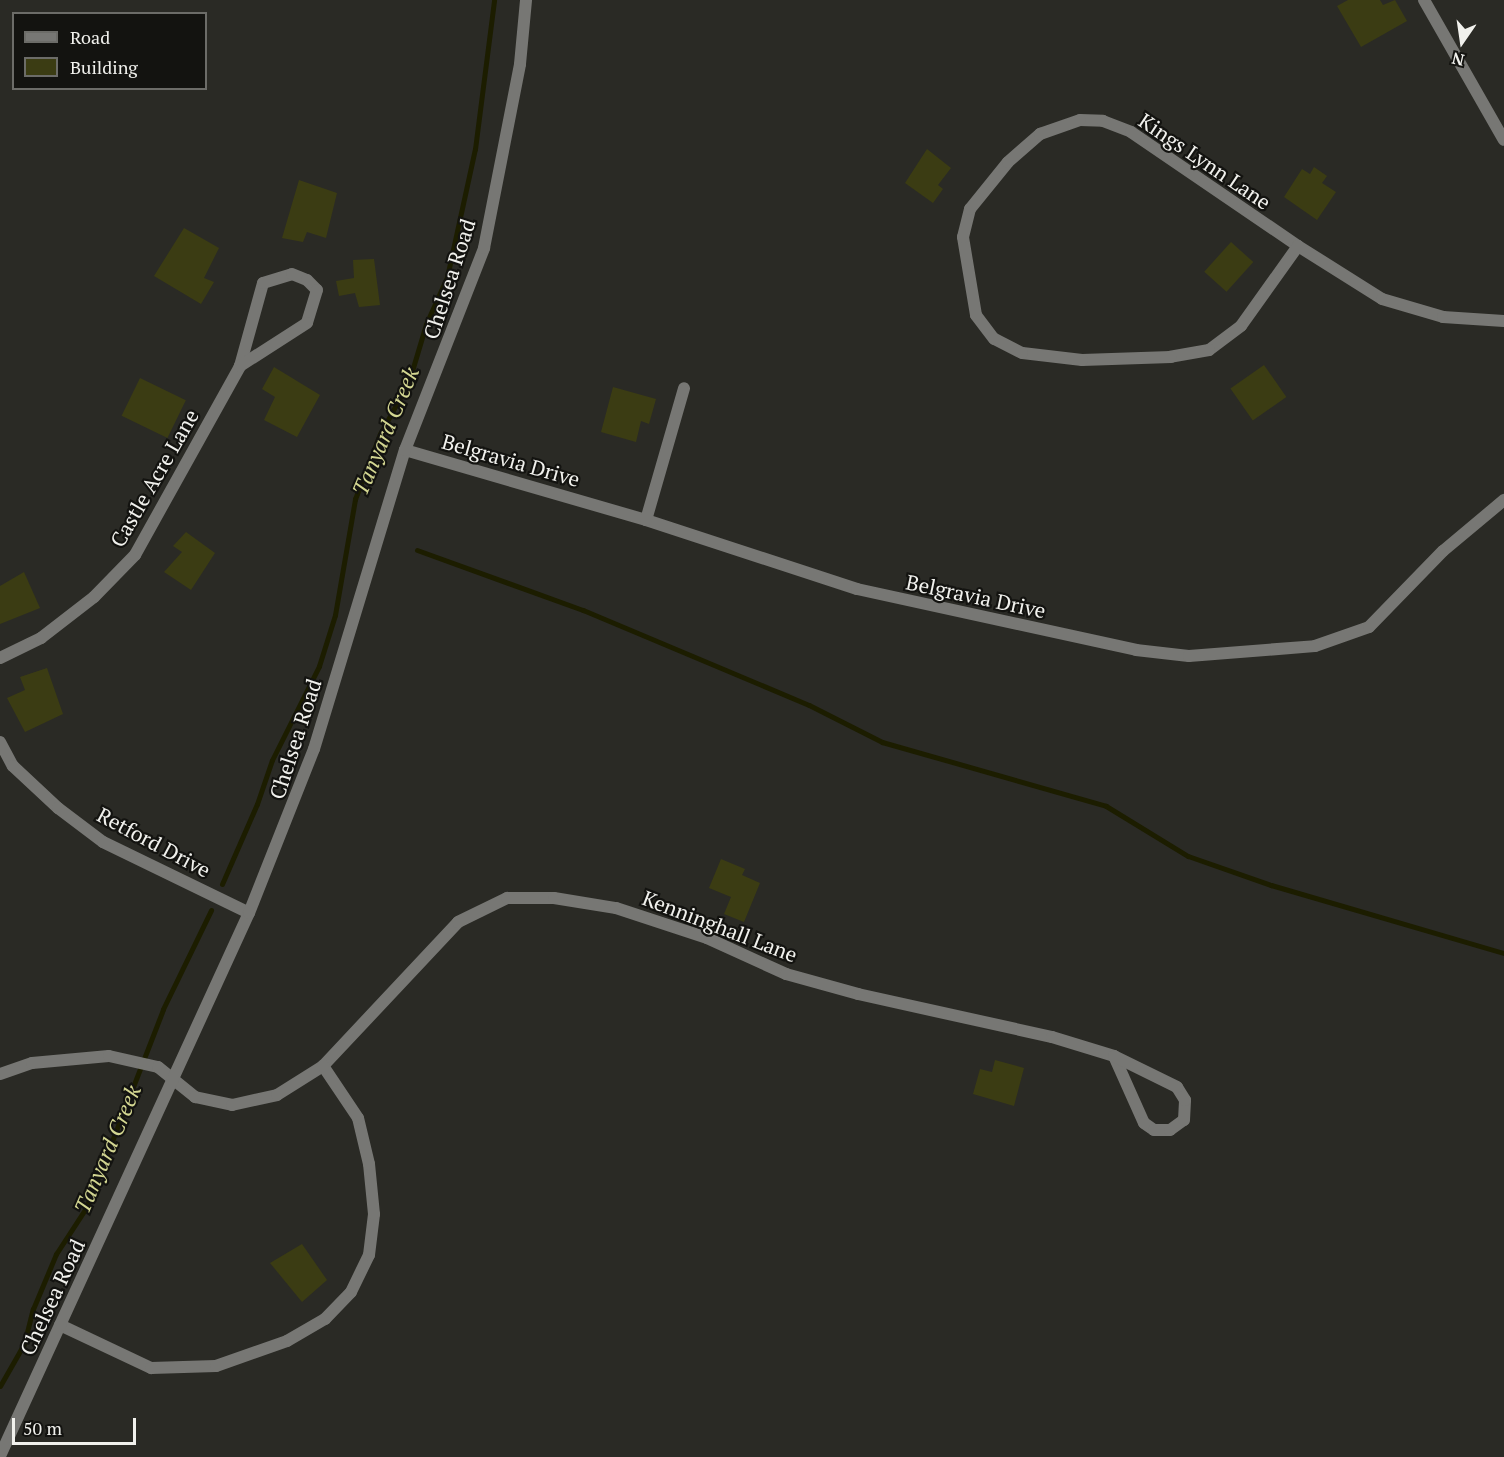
<!DOCTYPE html>
<style>
body{margin:0}
#map{position:relative;width:1504px;height:1457px;overflow:hidden;background:#2a2a25;font-family:"PT Serif",serif}
div>[style]{position:absolute}
[style*='--x']{left:calc(var(--x)*1px);top:calc(var(--y)*1px);width:calc(var(--w)*1px);rotate:calc(var(--a)*1deg)}
.stream>*{height:5px;margin:-2.5px;padding:0 2.5px;transform-origin:2.5px;border-radius:2.5px;background:#1c1d00}
.building>*{inset:0;background:#3b3c13;transform-origin:0 0}
.minor>*{height:12px;margin:-6px;padding:0 6px;transform-origin:6px;border-radius:6px;background:#777774}
.tertiary>*{height:12px;margin:-6px;padding:0 6px;transform-origin:6px;border-radius:6px;background:#777774}
span{translate:-50% -50%;white-space:nowrap;text-align:center;line-height:1.15;-webkit-text-stroke:4.5px #131310;paint-order:stroke}
.street-label{font-size:21px;color:#f1f1ed}
.water-label{font-size:22px;color:#d3d691;font-style:italic}
.legend{position:absolute;left:12px;top:12px;width:195px;height:78px;box-sizing:border-box;background:#131310;border:2px solid #6c6c68;margin:0;padding:8px 10px;list-style:none;font-size:18px;color:#f1f1ed}
.legend li{display:flex;align-items:center;gap:12px;height:30px}
.legend b{width:30px;border:2px solid #6c6c68}
.north{position:absolute;left:1432px;top:12px;width:60px;height:60px;-webkit-text-stroke:4px #131310;paint-order:stroke;rotate:193deg;font-size:16px;font-weight:700;line-height:24px;text-align:center;color:#f1f1ed}
.north::after{content:'';display:block;margin:auto;width:21px;height:27px;background:#f1f1ed;clip-path:polygon(50% 0,100% 100%,50% 72%,0 100%)}
.scale{position:absolute;left:12px;top:1418px;width:124px;height:27px;box-sizing:border-box;border:3px solid #f1f1ed;border-top:0;padding-left:8px;font-size:18px;line-height:21px;white-space:nowrap;color:#f1f1ed;-webkit-text-stroke:4px #131310;paint-order:stroke}
</style>
<div id="map">
<div class="stream">
<div style="--x:417;--y:550;--w:177;--a:19.9"></div>
<div style="--x:583;--y:610;--w:245;--a:22.8"></div>
<div style="--x:809;--y:705;--w:82;--a:26.9"></div>
<div style="--x:882;--y:742;--w:233;--a:15.9"></div>
<div style="--x:1106;--y:806;--w:96;--a:31.4"></div>
<div style="--x:1188;--y:856;--w:88;--a:19.3"></div>
<div style="--x:1271;--y:885;--w:243;--a:16.3"></div>
<div style="--x:222;--y:884;--w:87;--a:-66.4"></div>
<div style="--x:257;--y:804;--w:46;--a:-71.2"></div>
<div style="--x:272;--y:760;--w:105;--a:-63.4"></div>
<div style="--x:319;--y:666;--w:53;--a:-72.6"></div>
<div style="--x:335;--y:615;--w:118;--a:-80.2"></div>
<div style="--x:355;--y:499;--w:70;--a:-69"></div>
<div style="--x:380;--y:434;--w:60;--a:-61.3"></div>
<div style="--x:409;--y:381;--w:59;--a:-73.4"></div>
<div style="--x:426;--y:324;--w:51;--a:-65.9"></div>
<div style="--x:447;--y:277;--w:131;--a:-77.7"></div>
<div style="--x:475;--y:149;--w:150;--a:-82.7"></div>
<div style="--x:0;--y:1386;--w:48;--a:-60.3"></div>
<div style="--x:24;--y:1344;--w:36;--a:-76"></div>
<div style="--x:33;--y:1309;--w:60;--a:-67.3"></div>
<div style="--x:56;--y:1254;--w:55;--a:-56.9"></div>
<div style="--x:86;--y:1208;--w:213;--a:-68.8"></div>
<div style="--x:163;--y:1009;--w:110;--a:-64.1"></div>
</div>
<div class="building">
<div style="clip-path:polygon(1348px 0,1380px 0,1383px 5px,1395px 0,1407px 21px,1361px 47px,1337px 6px)"></div>
<div style="clip-path:polygon(927px 149px,951px 168px,938px 185px,943px 189px,933px 203px,905px 183px)"></div>
<div style="clip-path:polygon(1314px 167px,1327px 176px,1322px 183px,1336px 192px,1317px 220px,1284px 197px,1302px 169px,1310px 174px)"></div>
<div style="clip-path:polygon(299px 180px,337px 193px,326px 238px,307px 232px,303px 242px,282px 238px)"></div>
<div style="clip-path:polygon(184px 228px,219px 248px,204px 278px,214px 282px,201px 304px,154px 276px)"></div>
<div style="left:1231px;top:242px;width:30px;height:40px;rotate:42deg"></div>
<div style="clip-path:polygon(374px 259px,380px 305px,359px 307px,355px 293px,339px 296px,336px 281px,354px 278px,353px 260px)"></div>
<div style="left:1264px;top:365px;width:39px;height:41px;rotate:55deg"></div>
<div style="clip-path:polygon(274px 367px,320px 395px,297px 437px,264px 420px,275px 397px,262px 389px)"></div>
<div style="left:140px;top:378px;width:51px;height:42px;rotate:26deg"></div>
<div style="clip-path:polygon(613px 387px,656px 399px,649px 424px,641px 421px,636px 442px,601px 432px)"></div>
<div style="clip-path:polygon(186px 532px,215px 553px,191px 590px,164px 572px,182px 552px,173px 546px)"></div>
<div style="clip-path:polygon(24px 572px,40px 608px,0 624px,0 586px)"></div>
<div style="clip-path:polygon(47px 668px,63px 714px,25px 732px,7px 698px,25px 690px,20px 677px)"></div>
<div style="clip-path:polygon(721px 859px,745px 869px,742px 875px,760px 883px,744px 922px,724px 914px,731px 897px,709px 888px)"></div>
<div style="clip-path:polygon(995px 1060px,1024px 1068px,1014px 1106px,973px 1094px,980px 1069px,992px 1072px)"></div>
<div style="clip-path:polygon(302px 1244px,327px 1280px,302px 1302px,270px 1263px)"></div>
</div>
<div class="minor">
<div style="--x:1424;--y:0;--w:161;--a:60.3"></div>
<div style="--x:1080;--y:120;--w:23;--a:2"></div>
<div style="--x:1103;--y:121;--w:30;--a:21"></div>
<div style="--x:1131;--y:132;--w:202;--a:34.3"></div>
<div style="--x:1298;--y:246;--w:98;--a:125.5"></div>
<div style="--x:1241;--y:326;--w:40;--a:143"></div>
<div style="--x:1209;--y:350;--w:39;--a:170"></div>
<div style="--x:1171;--y:357;--w:89;--a:178.1"></div>
<div style="--x:1082;--y:360;--w:60;--a:-173.3"></div>
<div style="--x:1022;--y:353;--w:31;--a:-153"></div>
<div style="--x:994;--y:339;--w:30;--a:-127"></div>
<div style="--x:976;--y:315;--w:79;--a:-99.5"></div>
<div style="--x:963;--y:237;--w:29;--a:-76"></div>
<div style="--x:970;--y:209;--w:60;--a:-51"></div>
<div style="--x:1008;--y:162;--w:43;--a:-41.2"></div>
<div style="--x:1040;--y:134;--w:42;--a:-19.3"></div>
<div style="--x:1298;--y:246;--w:99;--a:32.2"></div>
<div style="--x:1382;--y:299;--w:64;--a:16.4"></div>
<div style="--x:1443;--y:317;--w:61;--a:3.8"></div>
<div style="--x:405;--y:450;--w:251;--a:16.2"></div>
<div style="--x:646;--y:520;--w:222;--a:18.1"></div>
<div style="--x:857;--y:589;--w:286;--a:12.3"></div>
<div style="--x:1136;--y:650;--w:53;--a:6.5"></div>
<div style="--x:1189;--y:656;--w:126;--a:-4.5"></div>
<div style="--x:1315;--y:646;--w:57;--a:-19.4"></div>
<div style="--x:1369;--y:627;--w:106;--a:-45.8"></div>
<div style="--x:1443;--y:551;--w:80;--a:-39.9"></div>
<div style="--x:646;--y:520;--w:137;--a:-73.9"></div>
<div style="--x:0;--y:658;--w:46;--a:-26"></div>
<div style="--x:41;--y:638;--w:67;--a:-37.7"></div>
<div style="--x:94;--y:597;--w:59;--a:-45.7"></div>
<div style="--x:135;--y:555;--w:216;--a:-60.9"></div>
<div style="--x:240;--y:366;--w:86;--a:-74.5"></div>
<div style="--x:263;--y:283;--w:30;--a:-17"></div>
<div style="--x:292;--y:274;--w:16;--a:22"></div>
<div style="--x:307;--y:280;--w:14;--a:45"></div>
<div style="--x:317;--y:290;--w:34;--a:107"></div>
<div style="--x:307;--y:323;--w:80;--a:147.3"></div>
<div style="--x:0;--y:742;--w:27;--a:62"></div>
<div style="--x:13;--y:766;--w:62;--a:43"></div>
<div style="--x:58;--y:808;--w:56;--a:37.1"></div>
<div style="--x:103;--y:842;--w:162;--a:25.9"></div>
<div style="--x:0;--y:1074;--w:34;--a:-19"></div>
<div style="--x:32;--y:1063;--w:77;--a:-5.2"></div>
<div style="--x:109;--y:1056;--w:50;--a:12.7"></div>
<div style="--x:158;--y:1067;--w:48;--a:39"></div>
<div style="--x:195;--y:1097;--w:38;--a:12"></div>
<div style="--x:232;--y:1105;--w:46;--a:-12.5"></div>
<div style="--x:277;--y:1095;--w:54;--a:-32.2"></div>
<div style="--x:323;--y:1066;--w:197;--a:-46.8"></div>
<div style="--x:458;--y:922;--w:55;--a:-26.1"></div>
<div style="--x:507;--y:898;--w:47;--a:0"></div>
<div style="--x:554;--y:898;--w:63;--a:9.2"></div>
<div style="--x:616;--y:908;--w:96;--a:18.2"></div>
<div style="--x:707;--y:938;--w:87;--a:24.5"></div>
<div style="--x:786;--y:974;--w:75;--a:15.5"></div>
<div style="--x:858;--y:994;--w:199;--a:12.5"></div>
<div style="--x:1052;--y:1037;--w:65;--a:17"></div>
<div style="--x:1114;--y:1056;--w:73;--a:65.9"></div>
<div style="--x:1144;--y:1123;--w:12;--a:35"></div>
<div style="--x:1154;--y:1130;--w:16;--a:0"></div>
<div style="--x:1170;--y:1130;--w:17;--a:-36"></div>
<div style="--x:1184;--y:1120;--w:20;--a:-87"></div>
<div style="--x:1185;--y:1100;--w:15;--a:-122"></div>
<div style="--x:1177;--y:1087;--w:70;--a:-153.8"></div>
<div style="--x:60;--y:1325;--w:101;--a:25.3"></div>
<div style="--x:151;--y:1368;--w:65;--a:-1.8"></div>
<div style="--x:216;--y:1366;--w:75;--a:-19.4"></div>
<div style="--x:287;--y:1341;--w:44;--a:-30.1"></div>
<div style="--x:325;--y:1319;--w:37;--a:-46"></div>
<div style="--x:351;--y:1292;--w:41;--a:-64.1"></div>
<div style="--x:369;--y:1255;--w:41;--a:-83"></div>
<div style="--x:374;--y:1214;--w:50;--a:-95.7"></div>
<div style="--x:369;--y:1164;--w:47;--a:-103.4"></div>
<div style="--x:358;--y:1118;--w:63;--a:-123.9"></div>
</div>
<div class="tertiary">
<div style="--x:0;--y:1456;--w:597;--a:-65.37"></div>
<div style="--x:249;--y:913;--w:176;--a:-68.4"></div>
<div style="--x:314;--y:749;--w:313;--a:-73.1"></div>
<div style="--x:405;--y:450;--w:217;--a:-68.6"></div>
<div style="--x:484;--y:248;--w:187;--a:-78.9"></div>
<div style="--x:520;--y:64;--w:64;--a:-84.6"></div>
</div>
<div class="street-label">
<span style="left:1205px;top:161px;rotate:34deg">Kings Lynn Lane</span>
<span style="left:449px;top:279px;rotate:-72deg">Chelsea Road</span>
<span style="left:511px;top:460px;rotate:16deg">Belgravia Drive</span>
<span style="left:154px;top:478px;rotate:-60deg">Castle Acre Lane</span>
<span style="left:976px;top:596px;rotate:12deg">Belgravia Drive</span>
<span style="left:295px;top:739px;rotate:-72deg">Chelsea Road</span>
<span style="left:154px;top:842px;rotate:28deg">Retford Drive</span>
<span style="left:720px;top:926px;rotate:21deg">Kenninghall Lane</span>
<span style="left:52px;top:1297px;rotate:-65deg">Chelsea Road</span>
</div>
<div class="water-label">
<span style="left:385px;top:431px;rotate:-67deg">Tanyard Creek</span>
<span style="left:107px;top:1149px;rotate:-67deg">Tanyard Creek</span>
</div>
<ul class="legend">
<li><b style="height:8px;background:#777774"></b>Road</li>
<li><b style="height:16px;background:#3b3c13"></b>Building</li>
</ul>
<div class="north">N</div>
<div class="scale">50 m</div>
</div>
